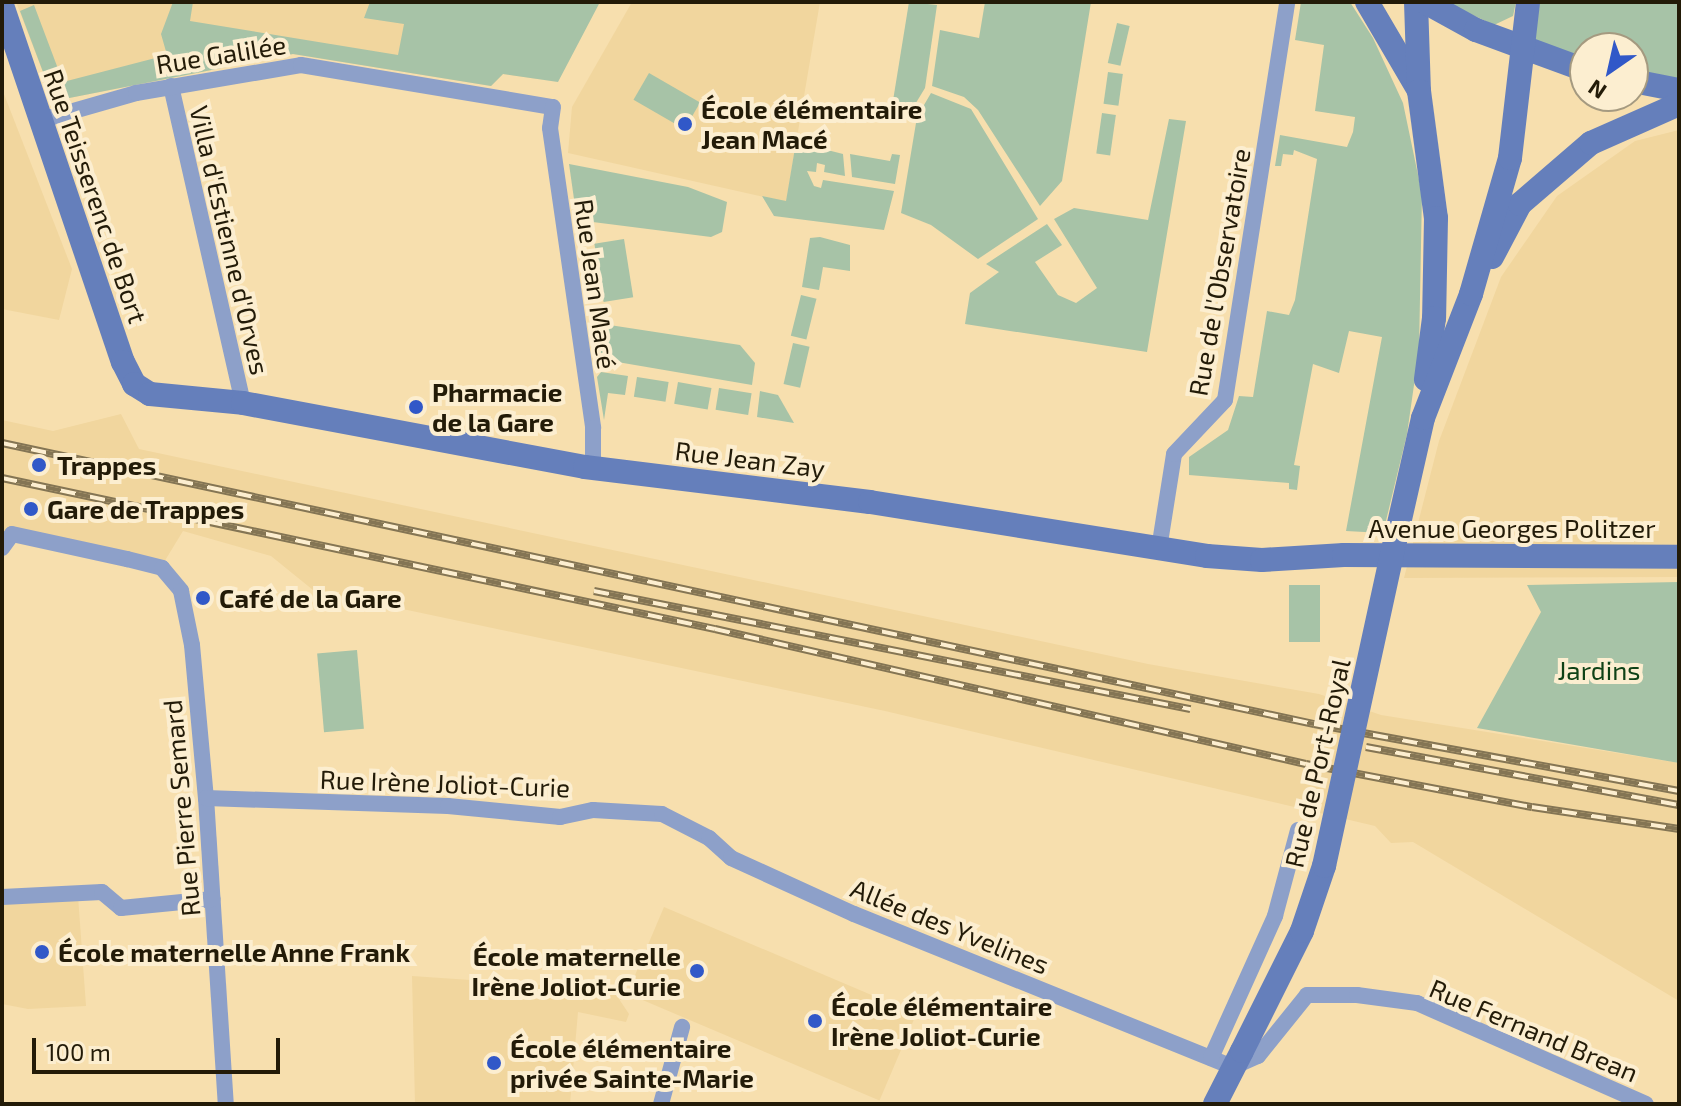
<!DOCTYPE html>
<meta charset="utf-8">
<style>
body{margin:0}
#map{position:relative;width:1681px;height:1106px;overflow:hidden;background:#f7dfae;font-family:"Exo 2",sans-serif}
div>[style]{position:absolute}
[style*='--x']{left:calc(var(--x)*1px);top:calc(var(--y)*1px);width:calc(var(--w)*1px);rotate:calc(var(--a)*1deg)}
.built>*{inset:0;background:#f1d69e;transform-origin:0 0}
.green>*{inset:0;background:#a7c3a7;transform-origin:0 0}
.street>*{height:16px;margin:-8px;padding:0 8px;transform-origin:8px;border-radius:8px;background:#8da0c9}
.secondary>*{height:24px;margin:-12px;padding:0 12px;transform-origin:12px;border-radius:12px;background:#657fbb}
.rail>*{height:8px;margin-top:-4px;transform-origin:0;background:repeating-linear-gradient(90deg,#fceed0 0 15px,#847554 0 30px);box-sizing:border-box;border-block:2px solid #847554}
.secondary-bridge>*{height:24px;margin:-12px;padding:0 12px;transform-origin:12px;border-radius:12px;background:#657fbb}
.dots>*{width:22px;height:22px;translate:-50% -50%;box-sizing:border-box;border:4px solid #fceed0;border-radius:50%}
span{translate:-50% -50%;white-space:nowrap;text-align:center;line-height:1.15;-webkit-text-stroke:8px #fceed0;paint-order:stroke}
.street-label{font-size:26px;color:#231b08}
.poi-label{font-size:26px;color:#231b08;font-weight:700}
.left{translate:0 -50%;text-align:left}
.right{translate:-100% -50%;text-align:right}
.park-label{font-size:26px;color:#0f4216}
.frame{position:absolute;inset:0;border:4px solid #231b08;pointer-events:none}
.north{position:absolute;left:1569px;top:32px;width:80px;height:80px;box-sizing:border-box;background:#fceed0;border:2px solid #a59a80;border-radius:50%;rotate:214deg;font-size:22px;font-weight:700;line-height:32px;text-align:center;color:#231b08}
.north::after{content:'';display:block;margin:auto;width:28px;height:36px;background:#3158c8;clip-path:polygon(50% 0,100% 100%,50% 72%,0 100%)}
.scale{position:absolute;left:32px;top:1038px;width:248px;height:36px;box-sizing:border-box;border:4px solid #231b08;border-top:0;padding-left:10px;font-size:24px;line-height:28px;white-space:nowrap;color:#231b08;-webkit-text-stroke:6px #fceed0;paint-order:stroke}
</style>
<div id="map">
<div class="built">
<div style="clip-path:polygon(16px 2px,580px 2px,538px 79px,503px 74px,491px 86px,293px 54px,54px 101px)"></div>
<div style="clip-path:polygon(632px 2px,820px 2px,786px 202px,568px 153px,572px 107px)"></div>
<div style="clip-path:polygon(2px 89px,72px 269px,59px 320px,2px 309px)"></div>
<div style="clip-path:polygon(1679px 130px,1679px 577px,1404px 578px,1439px 441px,1501px 277px,1557px 196px,1635px 141px)"></div>
<div style="clip-path:polygon(121px 414px,139px 449px,1148px 664px,1319px 694px,1381px 715px,1679px 763px,1679px 1001px,1413px 842px,1391px 843px,1375px 826px,885px 711px,313px 590px,271px 556px,183px 531px,158px 572px,2px 538px,2px 420px,53px 431px)"></div>
<div style="clip-path:polygon(78px 896px,86px 1006px,28px 1009px,2px 1004px,2px 899px)"></div>
<div style="left:664px;top:907px;width:274px;height:94px;rotate:23deg"></div>
<div style="clip-path:polygon(412px 976px,613px 990px,629px 1014px,626px 1022px,578px 1012px,570px 1104px,415px 1104px)"></div>
</div>
<div class="green">
<div style="clip-path:polygon(173px 2px,193px 2px,190px 21px,398px 55px,404px 24px,364px 18px,370px 2px,600px 2px,558px 82px,503px 74px,491px 86px,293px 54px,54px 101px,20px 11px,34px 5px,63px 82px,167px 55px,161px 34px)"></div>
<div style="clip-path:polygon(909px 2px,937px 5px,925px 88px,908px 116px,891px 113px)"></div>
<div style="clip-path:polygon(985px 2px,1091px 2px,1062px 181px,1040px 206px,978px 110px,964px 97px,932px 86px,940px 30px,979px 38px)"></div>
<div style="clip-path:polygon(1301px 2px,1350px 2px,1373px 38px,1403px 103px,1422px 194px,1419px 350px,1407px 434px,1383px 533px,1346px 531px,1382px 337px,1349px 331px,1339px 373px,1313px 364px,1294px 465px,1300px 466px,1297px 490px,1289px 489px,1289px 483px,1189px 475px,1189px 457px,1228px 430px,1239px 396px,1253px 397px,1267px 311px,1289px 315px,1295px 300px,1317px 159px,1294px 150px,1293px 155px,1283px 154px,1281px 166px,1275px 166px,1280px 135px,1347px 147px,1353px 132px,1355px 117px,1315px 111px,1324px 45px,1295px 40px)"></div>
<div style="clip-path:polygon(1445px 2px,1516px 2px,1513px 16px,1494px 25px)"></div>
<div style="clip-path:polygon(1537px 2px,1679px 2px,1679px 79px,1633px 71px,1633px 48px,1585px 48px,1585px 58px,1534px 44px)"></div>
<div style="left:1117px;top:23px;width:13px;height:41px;rotate:13deg"></div>
<div style="left:1108px;top:72px;width:15px;height:32px;rotate:8deg"></div>
<div style="left:649px;top:73px;width:59px;height:31px;rotate:30deg"></div>
<div style="clip-path:polygon(931px 93px,971px 109px,1038px 219px,978px 259px,931px 225px,901px 213px,917px 117px)"></div>
<div style="left:1102px;top:113px;width:14px;height:41px;rotate:8deg"></div>
<div style="clip-path:polygon(1169px 119px,1186px 121px,1147px 352px,965px 324px,970px 293px,999px 272px,986px 264px,1047px 224px,1062px 245px,1035px 262px,1058px 295px,1076px 303px,1097px 288px,1054px 219px,1074px 208px,1148px 220px)"></div>
<div style="clip-path:polygon(796px 142px,843px 154px,845px 176px,824px 172px,825px 165px,817px 163px,816px 172px,807px 171px,814px 186px,821px 188px,823px 180px,894px 191px,884px 230px,774px 216px,762px 196px,786px 201px)"></div>
<div style="clip-path:polygon(850px 154px,890px 161px,892px 154px,900px 155px,895px 184px,852px 177px)"></div>
<div style="clip-path:polygon(569px 164px,688px 187px,727px 202px,722px 232px,711px 237px,577px 220px)"></div>
<div style="clip-path:polygon(820px 237px,850px 245px,850px 271px,823px 267px,819px 290px,802px 287px,810px 238px)"></div>
<div style="left:624px;top:239px;width:59px;height:30px;rotate:81deg"></div>
<div style="left:801px;top:295px;width:16px;height:42px;rotate:14deg"></div>
<div style="clip-path:polygon(590px 322px,740px 345px,755px 363px,752px 385px,594px 358px)"></div>
<div style="left:793px;top:343px;width:17px;height:42px;rotate:13deg"></div>
<div style="clip-path:polygon(601px 372px,628px 376px,625px 395px,608px 393px,604px 420px,597px 377px)"></div>
<div style="left:637px;top:377px;width:32px;height:20px;rotate:9deg"></div>
<div style="left:678px;top:382px;width:34px;height:22px;rotate:10deg"></div>
<div style="left:719px;top:388px;width:33px;height:22px;rotate:9deg"></div>
<div style="clip-path:polygon(760px 391px,778px 395px,794px 423px,757px 417px)"></div>
<div style="clip-path:polygon(1679px 582px,1679px 763px,1477px 728px,1541px 612px,1527px 585px)"></div>
<div style="left:1320px;top:585px;width:57px;height:31px;rotate:90deg"></div>
<div style="left:357px;top:650px;width:79px;height:40px;rotate:85deg"></div>
</div>
<div class="street">
<div style="--x:171;--y:86;--w:325;--a:77.2"></div>
<div style="--x:42;--y:120;--w:98;--a:-16"></div>
<div style="--x:136;--y:93;--w:167;--a:-9.6"></div>
<div style="--x:301;--y:65;--w:255;--a:9.5"></div>
<div style="--x:553;--y:107;--w:21;--a:98"></div>
<div style="--x:550;--y:128;--w:303;--a:81.8"></div>
<div style="--x:593;--y:428;--w:39;--a:90"></div>
<div style="--x:2;--y:548;--w:17;--a:-54"></div>
<div style="--x:12;--y:534;--w:118;--a:12.3"></div>
<div style="--x:127;--y:559;--w:36;--a:14"></div>
<div style="--x:162;--y:568;--w:30;--a:50"></div>
<div style="--x:181;--y:591;--w:55;--a:78.5"></div>
<div style="--x:192;--y:645;--w:154;--a:84.8"></div>
<div style="--x:206;--y:798;--w:307;--a:86.3"></div>
<div style="--x:1159;--y:549;--w:96;--a:-81"></div>
<div style="--x:1174;--y:454;--w:74;--a:-46.6"></div>
<div style="--x:1225;--y:400;--w:403;--a:-81.1"></div>
<div style="--x:206;--y:798;--w:242;--a:1.9"></div>
<div style="--x:448;--y:806;--w:113;--a:5.6"></div>
<div style="--x:560;--y:817;--w:34;--a:-12"></div>
<div style="--x:593;--y:810;--w:69;--a:3.3"></div>
<div style="--x:662;--y:814;--w:53;--a:27.1"></div>
<div style="--x:709;--y:838;--w:30;--a:42"></div>
<div style="--x:731;--y:858;--w:135;--a:24.5"></div>
<div style="--x:854;--y:914;--w:409;--a:22"></div>
<div style="--x:1233;--y:1067;--w:27;--a:-24"></div>
<div style="--x:1258;--y:1056;--w:78;--a:-51.2"></div>
<div style="--x:1307;--y:995;--w:50;--a:0"></div>
<div style="--x:1357;--y:995;--w:61;--a:7.6"></div>
<div style="--x:1417;--y:1003;--w:250;--a:23.8"></div>
<div style="--x:2;--y:897;--w:100;--a:-2.9"></div>
<div style="--x:102;--y:892;--w:25;--a:40"></div>
<div style="--x:121;--y:908;--w:92;--a:-5.6"></div>
<div style="--x:1211;--y:1058;--w:156;--a:-65.7"></div>
<div style="--x:1275;--y:916;--w:89;--a:-75"></div>
<div style="--x:661;--y:1104;--w:80;--a:-74.7"></div>
</div>
<div class="secondary">
<div style="--x:1367;--y:2;--w:101;--a:59.6"></div>
<div style="--x:1416;--y:2;--w:89;--a:88.1"></div>
<div style="--x:1419;--y:91;--w:128;--a:82.4"></div>
<div style="--x:1436;--y:218;--w:100;--a:91.1"></div>
<div style="--x:1434;--y:318;--w:62;--a:97.5"></div>
<div style="--x:1425;--y:2;--w:58;--a:28.8"></div>
<div style="--x:1476;--y:30;--w:116;--a:20.2"></div>
<div style="--x:2;--y:5;--w:377;--a:71.3"></div>
<div style="--x:123;--y:362;--w:25;--a:63"></div>
<div style="--x:134;--y:384;--w:19;--a:32"></div>
<div style="--x:150;--y:394;--w:93;--a:5.5"></div>
<div style="--x:243;--y:403;--w:348;--a:10.6"></div>
<div style="--x:585;--y:467;--w:287;--a:7"></div>
<div style="--x:870;--y:502;--w:341;--a:9.1"></div>
<div style="--x:1207;--y:556;--w:55;--a:4.2"></div>
<div style="--x:1262;--y:560;--w:82;--a:-3.5"></div>
<div style="--x:1344;--y:555;--w:335;--a:0.3"></div>
<div style="--x:1633;--y:81;--w:47;--a:11.1"></div>
<div style="--x:1492;--y:257;--w:60;--a:-62.2"></div>
<div style="--x:1520;--y:204;--w:94;--a:-40.7"></div>
<div style="--x:1591;--y:143;--w:96;--a:-23.9"></div>
<div style="--x:1393;--y:550;--w:135;--a:-77.2"></div>
<div style="--x:1423;--y:418;--w:133;--a:-68.8"></div>
<div style="--x:1471;--y:294;--w:141;--a:-74"></div>
<div style="--x:1510;--y:158;--w:157;--a:-83.4"></div>
<div style="--x:1215;--y:1104;--w:59;--a:-63"></div>
</div>
<div class="rail">
<div style="--x:2;--y:443;--w:1342;--a:12.09"></div>
<div style="--x:1314;--y:724;--w:371;--a:10.4"></div>
<div style="--x:2;--y:478;--w:729;--a:11.96"></div>
<div style="--x:715;--y:629;--w:606;--a:12.87"></div>
<div style="--x:1306;--y:764;--w:230;--a:10.8"></div>
<div style="--x:1532;--y:807;--w:149;--a:8.5"></div>
<div style="--x:594;--y:591;--w:608;--a:11.2"></div>
<div style="--x:1366;--y:747;--w:318;--a:10.5"></div>
</div>
<div class="secondary-bridge">
<div style="--x:1242;--y:1051;--w:134;--a:-63.4"></div>
<div style="--x:1302;--y:931;--w:69;--a:-71.3"></div>
<div style="--x:1324;--y:866;--w:323;--a:-77.7"></div>
</div>
<div class="dots">
<div style="left:685px;top:124px;background:#3158c8"></div>
<div style="left:416px;top:407px;background:#3158c8"></div>
<div style="left:39px;top:465px;background:#3158c8"></div>
<div style="left:31px;top:509px;background:#3158c8"></div>
<div style="left:203px;top:598px;background:#3158c8"></div>
<div style="left:42px;top:952px;background:#3158c8"></div>
<div style="left:697px;top:971px;background:#3158c8"></div>
<div style="left:815px;top:1021px;background:#3158c8"></div>
<div style="left:494px;top:1063px;background:#3158c8"></div>
</div>
<div class="street-label">
<span style="left:221px;top:54px;rotate:-9deg">Rue Galilée</span>
<span style="left:96px;top:196px;rotate:71deg">Rue Teisserenc de Bort</span>
<span style="left:230px;top:240px;rotate:77deg">Villa d'Estienne d'Orves</span>
<span style="left:1219px;top:272px;rotate:-80deg">Rue de l'Observatoire</span>
<span style="left:596px;top:284px;rotate:82deg">Rue Jean Macé</span>
<span style="left:750px;top:459px;rotate:7deg">Rue Jean Zay</span>
<span style="left:1512px;top:528px">Avenue Georges Politzer</span>
<span style="left:1317px;top:763px;rotate:-77deg">Rue de Port-Royal</span>
<span style="left:445px;top:783px;rotate:2deg">Rue Irène Joliot-Curie</span>
<span style="left:181px;top:808px;rotate:-95deg">Rue Pierre Semard</span>
<span style="left:950px;top:926px;rotate:22deg">Allée des Yvelines</span>
<span style="left:1534px;top:1030px;rotate:23deg">Rue Fernand Brean</span>
</div>
<div class="poi-label">
<span class="left" style="left:701px;top:124px">École élémentaire<br>Jean Macé</span>
<span class="left" style="left:432px;top:407px">Pharmacie<br>de la Gare</span>
<span class="left" style="left:57px;top:465px">Trappes</span>
<span class="left" style="left:47px;top:509px">Gare de Trappes</span>
<span class="left" style="left:219px;top:598px">Café de la Gare</span>
<span class="left" style="left:58px;top:952px">École maternelle Anne Frank</span>
<span class="right" style="left:681px;top:971px">École maternelle<br>Irène Joliot-Curie</span>
<span class="left" style="left:831px;top:1021px">École élémentaire<br>Irène Joliot-Curie</span>
<span class="left" style="left:510px;top:1063px">École élémentaire<br>privée Sainte-Marie</span>
</div>
<div class="park-label">
<span style="left:1599px;top:670px">Jardins</span>
</div>
<div class="frame"></div>
<div class="north">N</div>
<div class="scale">100 m</div>
</div>
